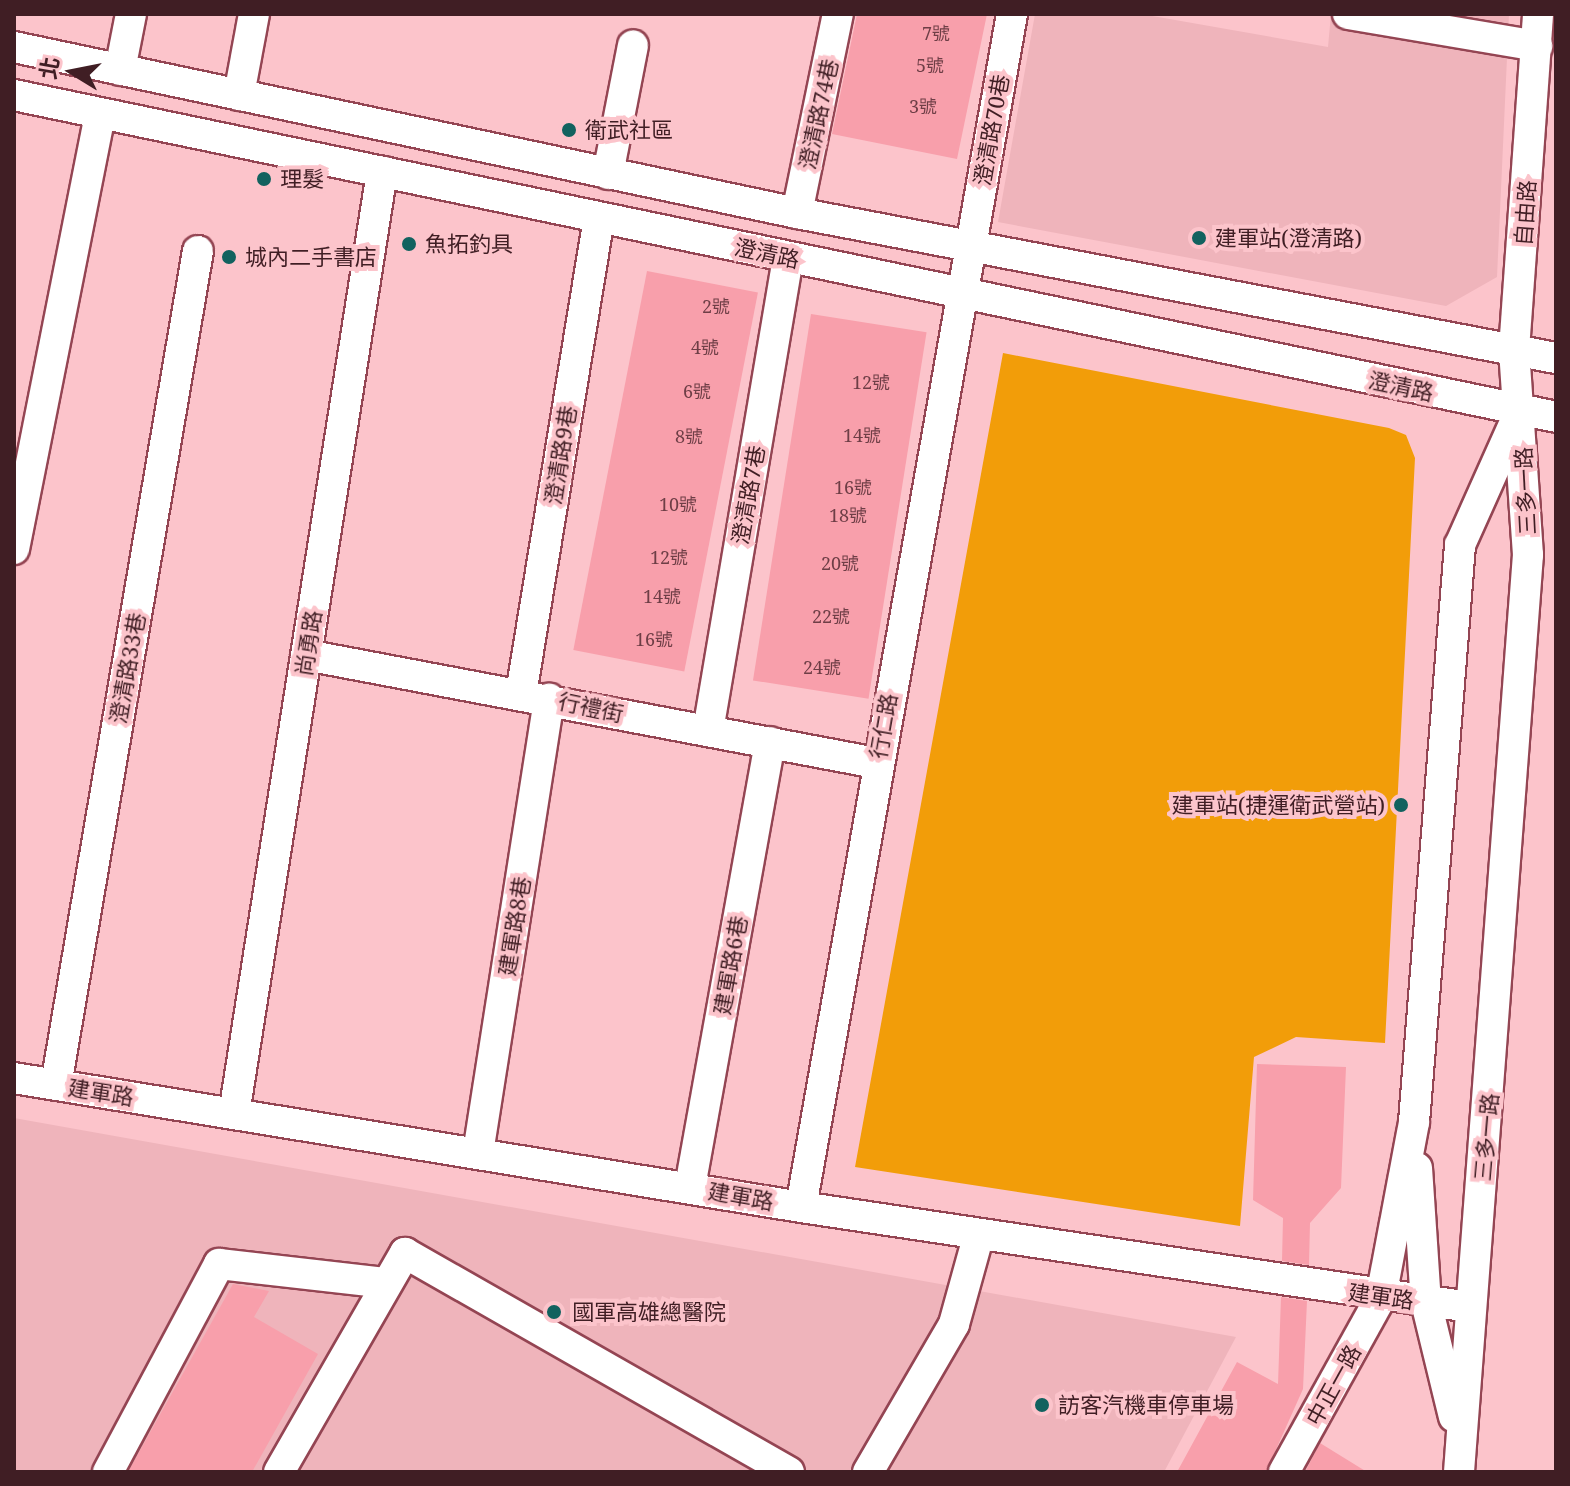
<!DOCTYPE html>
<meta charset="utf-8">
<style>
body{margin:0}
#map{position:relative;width:1570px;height:1486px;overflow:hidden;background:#fcc4cb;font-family:"Noto Serif","Noto Sans TC",serif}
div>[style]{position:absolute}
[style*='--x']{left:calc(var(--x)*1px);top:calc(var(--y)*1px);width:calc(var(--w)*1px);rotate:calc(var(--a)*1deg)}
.built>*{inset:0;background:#efb4bb}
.green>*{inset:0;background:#f29d09}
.building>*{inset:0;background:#f89fab;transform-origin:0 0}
.roads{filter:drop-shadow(2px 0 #944553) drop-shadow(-2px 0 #944553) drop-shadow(0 2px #944553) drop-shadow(0 -2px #944553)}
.minor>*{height:30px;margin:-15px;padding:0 15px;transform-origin:15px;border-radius:15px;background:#fff}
.dots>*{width:22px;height:22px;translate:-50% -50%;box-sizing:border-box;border:4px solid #fcc4cb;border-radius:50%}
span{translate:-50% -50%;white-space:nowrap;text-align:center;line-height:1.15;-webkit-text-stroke:8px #fcc4cb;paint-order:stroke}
.number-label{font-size:18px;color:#6e3e46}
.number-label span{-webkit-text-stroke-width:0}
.street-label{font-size:22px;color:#401e24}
.poi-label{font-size:22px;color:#401e24}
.left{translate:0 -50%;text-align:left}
.right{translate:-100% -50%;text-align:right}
.frame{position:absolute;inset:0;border:16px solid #401e24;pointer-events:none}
.north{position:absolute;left:32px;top:32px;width:80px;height:80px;-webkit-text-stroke:6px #fcc4cb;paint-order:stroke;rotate:280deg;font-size:22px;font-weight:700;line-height:32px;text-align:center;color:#401e24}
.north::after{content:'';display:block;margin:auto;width:28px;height:36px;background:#401e24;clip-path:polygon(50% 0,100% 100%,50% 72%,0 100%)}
</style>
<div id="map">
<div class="built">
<div style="clip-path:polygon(1035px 14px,1141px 14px,1328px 47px,1331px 14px,1509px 14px,1497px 277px,1446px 306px,998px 222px)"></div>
<div style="clip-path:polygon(14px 1118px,1236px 1337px,1164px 1472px,14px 1472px)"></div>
</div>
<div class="green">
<div style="clip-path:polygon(1003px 353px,1389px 428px,1406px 435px,1415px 458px,1385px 1043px,1296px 1037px,1254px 1057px,1240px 1226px,855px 1167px)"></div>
</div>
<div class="building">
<div style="clip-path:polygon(857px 14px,987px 14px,957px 159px,832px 134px)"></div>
<div style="left:647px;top:271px;width:113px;height:386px;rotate:11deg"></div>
<div style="left:811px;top:314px;width:117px;height:371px;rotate:9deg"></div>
<div style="clip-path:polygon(1257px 1064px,1346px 1067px,1341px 1188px,1310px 1223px,1309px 1265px,1282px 1261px,1283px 1218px,1253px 1200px)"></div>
<div style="clip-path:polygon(233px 1284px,269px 1291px,254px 1317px,318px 1354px,252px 1472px,128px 1472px)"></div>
<div style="clip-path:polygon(1281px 1297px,1307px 1301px,1303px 1389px,1266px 1472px,1177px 1472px,1237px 1362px,1278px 1384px)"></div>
<div style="clip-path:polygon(1320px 1443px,1367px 1472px,1305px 1472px)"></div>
</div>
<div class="roads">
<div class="minor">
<div style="--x:1348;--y:14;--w:192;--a:9.6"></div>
<div style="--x:14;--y:47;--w:800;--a:11.97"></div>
<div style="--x:797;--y:213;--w:773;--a:10.82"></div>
<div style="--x:120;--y:70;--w:57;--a:-78.9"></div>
<div style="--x:14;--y:95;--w:1575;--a:11.79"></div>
<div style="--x:239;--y:95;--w:82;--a:-79.5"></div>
<div style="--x:608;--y:174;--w:131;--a:-79"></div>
<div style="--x:797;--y:213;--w:203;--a:-78.4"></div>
<div style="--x:14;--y:549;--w:444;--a:-78.8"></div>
<div style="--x:306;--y:655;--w:580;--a:10.73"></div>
<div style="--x:521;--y:694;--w:483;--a:-80.7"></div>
<div style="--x:708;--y:731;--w:480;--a:-80.4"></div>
<div style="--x:14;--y:1078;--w:798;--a:9.31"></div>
<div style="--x:801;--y:1207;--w:675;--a:8.51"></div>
<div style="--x:56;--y:1085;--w:846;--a:-80.34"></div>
<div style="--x:234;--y:1114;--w:954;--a:-81.07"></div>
<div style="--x:478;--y:1153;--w:460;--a:-81.1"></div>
<div style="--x:1417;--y:1168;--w:134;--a:86.2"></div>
<div style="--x:1426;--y:1302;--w:118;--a:76.3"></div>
<div style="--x:690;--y:1187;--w:452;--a:-79.8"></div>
<div style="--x:801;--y:1207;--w:1212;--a:-79.97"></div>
<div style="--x:108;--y:1472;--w:236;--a:-61.9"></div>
<div style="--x:219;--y:1264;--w:169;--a:6.5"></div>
<div style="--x:279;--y:1472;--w:253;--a:-60.1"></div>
<div style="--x:405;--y:1253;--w:442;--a:29.7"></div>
<div style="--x:868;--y:1472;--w:171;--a:-59.8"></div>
<div style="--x:954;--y:1324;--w:93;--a:-74.5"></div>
<div style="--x:1284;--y:1472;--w:200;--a:-61"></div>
<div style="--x:1381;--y:1297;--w:178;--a:-79.3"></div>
<div style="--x:1414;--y:1122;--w:579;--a:-85.44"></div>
<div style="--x:1460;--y:545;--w:145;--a:-65.9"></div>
<div style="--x:1459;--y:1472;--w:920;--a:-85.7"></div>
<div style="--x:1528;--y:555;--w:205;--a:-93.9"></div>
<div style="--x:1514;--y:350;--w:337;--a:-85.9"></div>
</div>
</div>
<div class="dots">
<div style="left:569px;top:130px;background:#12625f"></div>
<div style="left:264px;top:179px;background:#12625f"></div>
<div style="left:1199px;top:238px;background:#12625f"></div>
<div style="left:409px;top:244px;background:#12625f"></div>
<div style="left:229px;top:257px;background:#12625f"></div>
<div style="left:1401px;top:805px;background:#12625f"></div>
<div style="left:554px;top:1312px;background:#12625f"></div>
<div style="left:1042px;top:1405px;background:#12625f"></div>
</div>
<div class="number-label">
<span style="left:936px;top:33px">7號</span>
<span style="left:930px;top:65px">5號</span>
<span style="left:923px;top:106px">3號</span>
<span style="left:716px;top:306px">2號</span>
<span style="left:705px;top:347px">4號</span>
<span style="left:871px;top:382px">12號</span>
<span style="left:697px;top:391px">6號</span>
<span style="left:862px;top:435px">14號</span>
<span style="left:689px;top:436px">8號</span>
<span style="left:853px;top:487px">16號</span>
<span style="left:678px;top:504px">10號</span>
<span style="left:848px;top:515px">18號</span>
<span style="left:669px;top:557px">12號</span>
<span style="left:840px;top:563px">20號</span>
<span style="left:662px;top:596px">14號</span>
<span style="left:831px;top:616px">22號</span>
<span style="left:654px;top:639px">16號</span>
<span style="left:822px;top:667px">24號</span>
</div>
<div class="street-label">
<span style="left:818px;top:114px;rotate:-78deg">澄清路74巷</span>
<span style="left:991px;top:130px;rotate:-80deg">澄清路70巷</span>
<span style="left:1525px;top:213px;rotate:-86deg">自由路</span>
<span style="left:767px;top:253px;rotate:12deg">澄清路</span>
<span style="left:1401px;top:386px;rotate:12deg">澄清路</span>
<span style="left:560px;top:455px;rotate:-81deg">澄清路9巷</span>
<span style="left:1525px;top:491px;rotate:-93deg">三多一路</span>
<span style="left:748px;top:495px;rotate:-80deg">澄清路7巷</span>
<span style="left:308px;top:643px;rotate:-81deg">尚勇路</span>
<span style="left:127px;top:668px;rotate:-80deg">澄清路33巷</span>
<span style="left:591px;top:707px;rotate:12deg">行禮街</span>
<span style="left:883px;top:726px;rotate:-80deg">行仁路</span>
<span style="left:514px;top:926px;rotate:-81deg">建軍路8巷</span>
<span style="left:730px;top:965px;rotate:-80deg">建軍路6巷</span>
<span style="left:101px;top:1092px;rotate:9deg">建軍路</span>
<span style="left:1486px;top:1137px;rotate:-85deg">三多一路</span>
<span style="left:741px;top:1196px;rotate:10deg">建軍路</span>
<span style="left:1381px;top:1296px;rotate:8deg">建軍路</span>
<span style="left:1333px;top:1385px;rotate:-61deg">中正一路</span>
</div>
<div class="poi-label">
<span class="left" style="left:585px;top:130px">衛武社區</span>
<span class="left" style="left:280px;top:179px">理髮</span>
<span class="left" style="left:1215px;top:238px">建軍站(澄清路)</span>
<span class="left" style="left:425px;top:244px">魚拓釣具</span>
<span class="left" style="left:245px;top:257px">城內二手書店</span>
<span class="right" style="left:1385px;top:805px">建軍站(捷運衛武營站)</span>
<span class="left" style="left:572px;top:1312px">國軍高雄總醫院</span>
<span class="left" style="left:1058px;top:1405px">訪客汽機車停車場</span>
</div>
<div class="frame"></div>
<div class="north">北</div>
</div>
